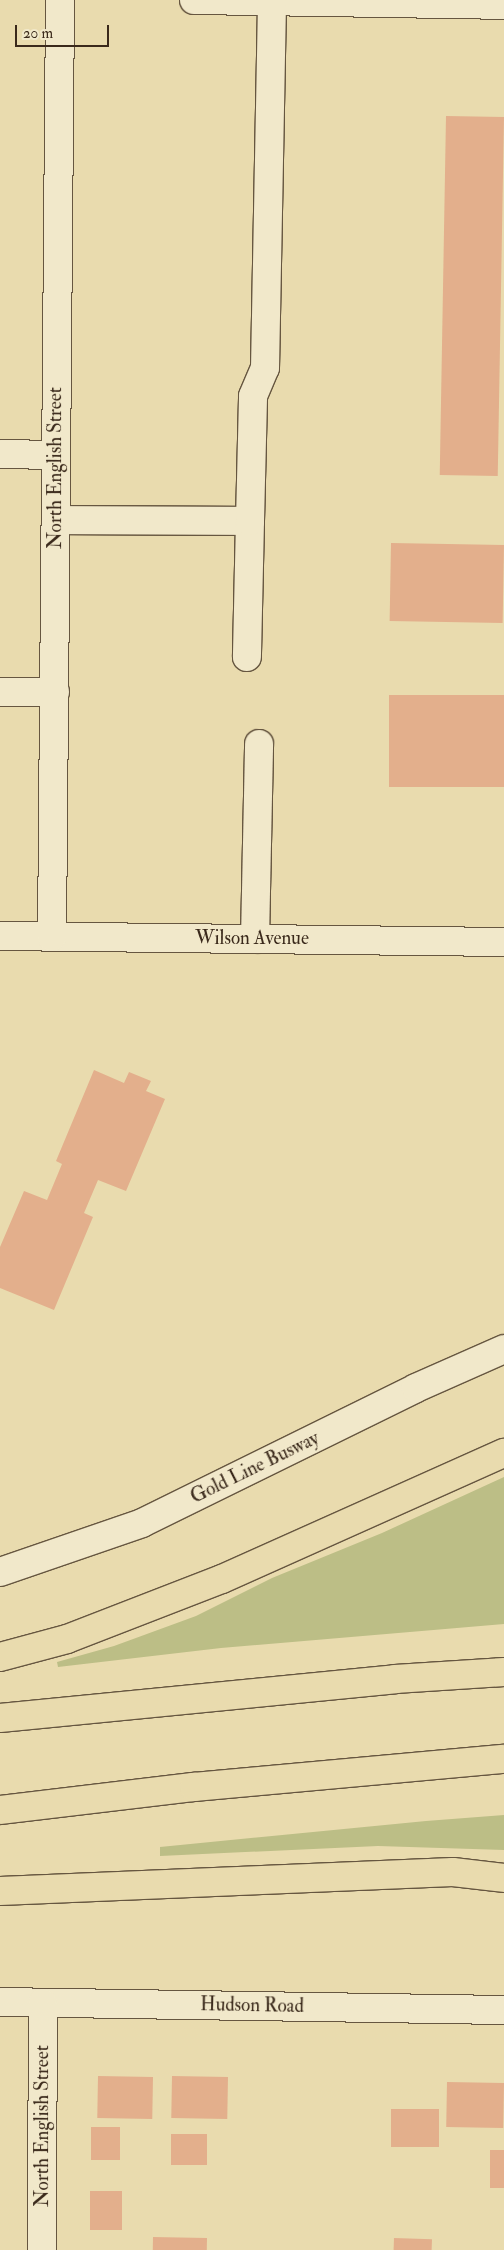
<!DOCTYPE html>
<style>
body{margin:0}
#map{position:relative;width:504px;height:2250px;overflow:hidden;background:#e9dbae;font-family:"IM FELL Double Pica",serif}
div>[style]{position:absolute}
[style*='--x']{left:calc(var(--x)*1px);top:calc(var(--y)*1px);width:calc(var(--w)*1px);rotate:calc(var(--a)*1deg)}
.green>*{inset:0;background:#bcbe86}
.building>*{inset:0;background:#e3af8c;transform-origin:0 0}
.roads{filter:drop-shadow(1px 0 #665640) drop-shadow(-1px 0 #665640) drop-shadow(0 1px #665640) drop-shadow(0 -1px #665640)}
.minor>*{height:28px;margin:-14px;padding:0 14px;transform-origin:14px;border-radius:14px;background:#f1e8ca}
.highway>*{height:28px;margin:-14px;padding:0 14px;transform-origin:14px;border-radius:14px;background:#e9dbae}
span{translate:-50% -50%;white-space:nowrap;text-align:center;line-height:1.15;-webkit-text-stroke:4px #f1e8ca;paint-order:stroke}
.street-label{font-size:19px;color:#3a291b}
.scale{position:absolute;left:15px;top:25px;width:94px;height:22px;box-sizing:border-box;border:2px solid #3a291b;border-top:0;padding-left:6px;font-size:15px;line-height:18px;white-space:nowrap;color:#3a291b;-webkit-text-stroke:4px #f1e8ca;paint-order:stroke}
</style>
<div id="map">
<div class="green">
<div style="clip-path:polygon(504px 1477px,504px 1624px,221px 1648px,58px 1667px,57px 1662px,114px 1646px,196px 1616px,272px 1578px,382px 1533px)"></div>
<div style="clip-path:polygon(504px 1815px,504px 1850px,378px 1846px,160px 1856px,160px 1847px,426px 1821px)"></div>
</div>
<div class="building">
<div style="left:446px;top:116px;width:58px;height:359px;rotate:1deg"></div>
<div style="left:391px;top:543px;width:113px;height:78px;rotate:1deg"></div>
<div style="left:389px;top:695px;width:115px;height:92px"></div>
<div style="clip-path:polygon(94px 1070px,124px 1083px,129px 1072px,151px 1081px,146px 1091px,165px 1099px,126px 1191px,98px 1180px,84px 1213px,93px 1217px,54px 1310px,0 1288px,0 1247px,24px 1191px,47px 1200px,62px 1164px,56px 1161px)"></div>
<div style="left:98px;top:2076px;width:55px;height:42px;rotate:1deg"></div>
<div style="left:172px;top:2076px;width:56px;height:42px;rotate:1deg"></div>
<div style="left:447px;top:2082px;width:57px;height:45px;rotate:1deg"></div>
<div style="left:391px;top:2109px;width:48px;height:38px"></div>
<div style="left:91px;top:2127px;width:29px;height:33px"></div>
<div style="left:171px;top:2134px;width:36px;height:31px"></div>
<div style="left:490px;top:2150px;width:14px;height:38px"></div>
<div style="left:90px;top:2191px;width:32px;height:39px"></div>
<div style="left:153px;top:2237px;width:54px;height:13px;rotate:1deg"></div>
<div style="left:394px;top:2238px;width:38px;height:12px;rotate:2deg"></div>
</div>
<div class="roads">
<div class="minor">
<div style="--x:194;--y:0;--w:310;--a:0.9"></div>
<div style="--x:0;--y:454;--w:56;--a:1"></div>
<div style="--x:56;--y:520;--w:194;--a:0.3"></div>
<div style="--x:250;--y:521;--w:136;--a:91.3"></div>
<div style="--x:250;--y:521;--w:125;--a:-88.6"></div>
<div style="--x:253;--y:396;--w:30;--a:-67"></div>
<div style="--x:265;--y:368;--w:367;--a:-88.9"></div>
<div style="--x:0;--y:692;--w:55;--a:0"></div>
<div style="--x:0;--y:936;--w:504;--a:0.68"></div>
<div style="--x:52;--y:937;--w:937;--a:-89.51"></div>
<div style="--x:255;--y:939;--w:195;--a:-88.8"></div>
<div style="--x:0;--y:1572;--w:150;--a:-19"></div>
<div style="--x:142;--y:1523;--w:305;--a:-26.2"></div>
<div style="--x:416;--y:1388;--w:96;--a:-23.9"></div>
<div style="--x:0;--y:2002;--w:504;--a:0.91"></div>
<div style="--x:42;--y:2250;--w:247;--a:-89.8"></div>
</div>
<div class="highway">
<div style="--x:0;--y:1657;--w:69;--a:-15"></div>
<div style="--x:67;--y:1639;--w:166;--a:-21.2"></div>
<div style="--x:222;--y:1579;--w:309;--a:-24.1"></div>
<div style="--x:0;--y:1718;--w:397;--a:-5.6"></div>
<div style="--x:395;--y:1679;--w:109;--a:-3.7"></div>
<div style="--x:0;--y:1810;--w:195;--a:-6.8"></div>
<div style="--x:194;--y:1787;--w:311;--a:-5.2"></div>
<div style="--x:0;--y:1891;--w:453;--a:-2.4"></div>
<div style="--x:453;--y:1872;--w:51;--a:6.7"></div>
</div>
</div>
<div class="street-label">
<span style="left:56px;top:468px;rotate:-90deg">North English Street</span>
<span style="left:252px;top:939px">Wilson Avenue</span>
<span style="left:255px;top:1468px;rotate:-26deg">Gold Line Busway</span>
<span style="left:252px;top:2006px;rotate:1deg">Hudson Road</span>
<span style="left:43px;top:2126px;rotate:-90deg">North English Street</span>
</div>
<div class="scale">20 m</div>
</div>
